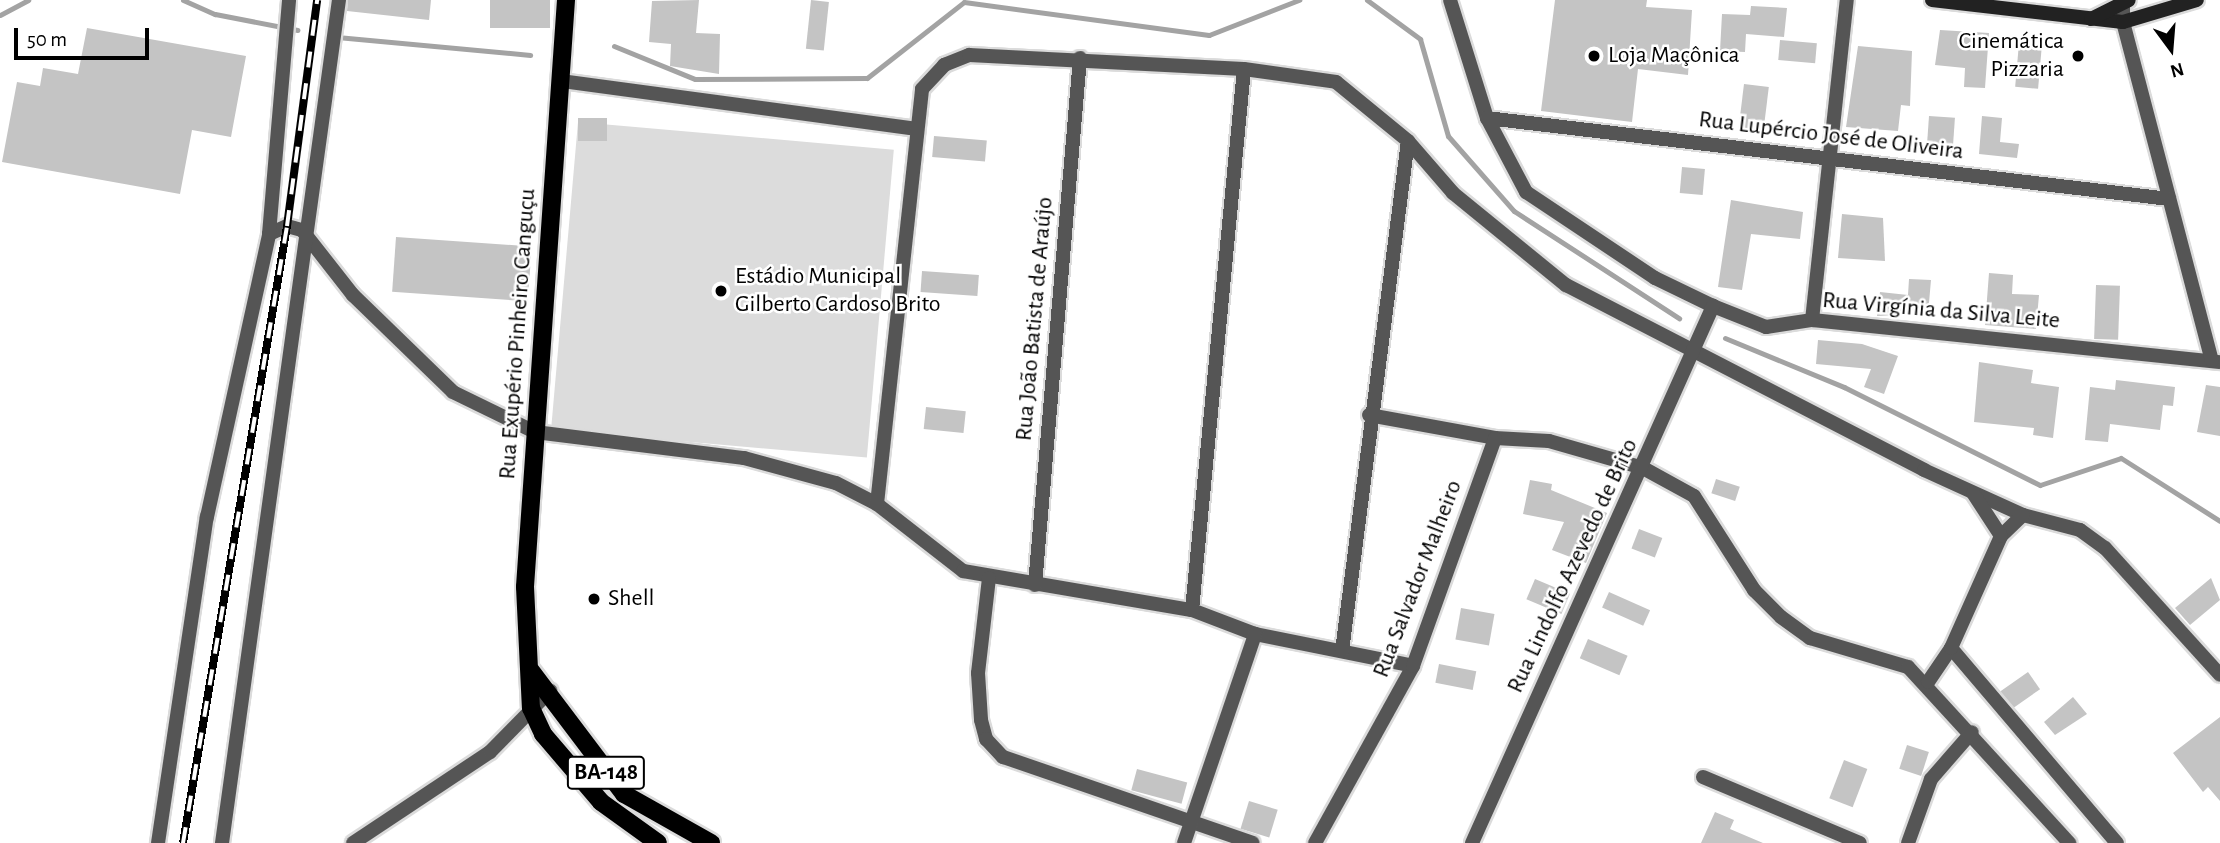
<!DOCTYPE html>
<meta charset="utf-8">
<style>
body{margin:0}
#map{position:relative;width:2220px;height:843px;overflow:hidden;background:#fff;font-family:"Alegreya Sans",sans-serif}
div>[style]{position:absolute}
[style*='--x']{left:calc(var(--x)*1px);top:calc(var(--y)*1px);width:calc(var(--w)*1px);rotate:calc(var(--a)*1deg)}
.green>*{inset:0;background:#dcdcdc;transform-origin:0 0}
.stream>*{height:5px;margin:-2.5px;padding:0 2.5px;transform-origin:2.5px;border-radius:2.5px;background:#a3a3a3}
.building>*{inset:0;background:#c4c4c4;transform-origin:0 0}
.roads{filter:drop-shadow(2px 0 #dbdbdb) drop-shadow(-2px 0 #dbdbdb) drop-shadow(0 2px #dbdbdb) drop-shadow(0 -2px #dbdbdb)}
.street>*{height:14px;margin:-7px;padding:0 7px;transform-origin:7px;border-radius:7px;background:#555}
.secondary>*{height:14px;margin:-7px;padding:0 7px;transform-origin:7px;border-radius:7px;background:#222}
.primary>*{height:18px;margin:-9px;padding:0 9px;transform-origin:9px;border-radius:9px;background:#000}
.rail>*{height:8px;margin-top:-4px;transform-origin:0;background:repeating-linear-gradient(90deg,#fff 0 16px,#000 0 32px);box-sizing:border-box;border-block:2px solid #000}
.dots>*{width:19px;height:19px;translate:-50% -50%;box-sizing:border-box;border:4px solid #fff;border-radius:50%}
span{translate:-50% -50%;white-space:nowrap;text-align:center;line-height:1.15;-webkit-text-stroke:5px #fff;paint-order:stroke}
.shield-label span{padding:2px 5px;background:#fff;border:2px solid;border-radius:5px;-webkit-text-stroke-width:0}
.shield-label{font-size:23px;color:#000;font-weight:700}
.poi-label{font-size:24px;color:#000}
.right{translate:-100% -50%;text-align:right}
.left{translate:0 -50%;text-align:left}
.street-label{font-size:24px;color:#000}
.north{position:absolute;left:2136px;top:14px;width:70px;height:70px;-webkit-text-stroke:5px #fff;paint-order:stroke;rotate:164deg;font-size:19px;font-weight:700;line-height:28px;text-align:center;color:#000}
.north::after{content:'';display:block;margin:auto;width:24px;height:32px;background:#000;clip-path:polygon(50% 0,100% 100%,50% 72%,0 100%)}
.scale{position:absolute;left:14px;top:28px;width:135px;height:32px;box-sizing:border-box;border:4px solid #000;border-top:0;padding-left:9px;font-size:21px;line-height:24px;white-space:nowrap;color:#000;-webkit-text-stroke:5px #fff;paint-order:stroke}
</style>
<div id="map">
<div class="green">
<div style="left:578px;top:122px;width:317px;height:309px;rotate:5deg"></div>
</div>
<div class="stream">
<div style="--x:183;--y:0;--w:35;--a:24"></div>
<div style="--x:215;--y:14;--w:84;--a:11"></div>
<div style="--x:1367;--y:0;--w:66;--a:36.3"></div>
<div style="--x:1420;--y:39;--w:101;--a:73.9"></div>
<div style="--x:1448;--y:136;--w:100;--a:48.7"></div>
<div style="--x:1514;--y:211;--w:197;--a:33"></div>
<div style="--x:0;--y:15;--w:32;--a:-28"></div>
<div style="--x:337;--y:37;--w:194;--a:5.3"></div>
<div style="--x:614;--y:46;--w:87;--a:22.2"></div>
<div style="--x:695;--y:79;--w:172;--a:-0.3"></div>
<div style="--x:867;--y:78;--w:123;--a:-38.1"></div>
<div style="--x:964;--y:2;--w:247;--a:7.7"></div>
<div style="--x:1209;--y:35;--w:97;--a:-21.3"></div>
<div style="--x:1725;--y:338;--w:129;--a:22.4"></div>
<div style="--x:1844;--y:387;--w:219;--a:26.6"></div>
<div style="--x:2040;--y:485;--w:85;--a:-18.4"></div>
<div style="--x:2121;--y:458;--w:117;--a:32.5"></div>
</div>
<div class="building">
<div style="clip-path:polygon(348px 0,431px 0,429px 20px,347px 11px)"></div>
<div style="left:490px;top:0;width:60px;height:28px"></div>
<div style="clip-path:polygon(699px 0,696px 33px,720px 34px,719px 74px,670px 66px,671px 44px,649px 42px,652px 1px)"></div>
<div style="left:811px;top:0;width:18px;height:49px;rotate:6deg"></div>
<div style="clip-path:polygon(1555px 0,1647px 0,1646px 7px,1692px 10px,1688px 75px,1638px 69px,1632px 122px,1541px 111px)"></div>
<div style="clip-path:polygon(1751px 6px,1787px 8px,1784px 37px,1746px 34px,1745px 52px,1720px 51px,1722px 14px,1750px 15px)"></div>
<div style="clip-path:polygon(87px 28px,246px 56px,231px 137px,192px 130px,180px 194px,2px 162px,17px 82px,40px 86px,43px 68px,78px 74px)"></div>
<div style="clip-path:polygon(1940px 30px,1989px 33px,1985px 88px,1964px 87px,1965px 68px,1935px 65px)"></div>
<div style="left:1780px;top:40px;width:37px;height:20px;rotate:5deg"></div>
<div style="left:2019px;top:43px;width:23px;height:44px;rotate:5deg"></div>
<div style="clip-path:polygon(1858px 46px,1912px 51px,1910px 106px,1901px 105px,1898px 131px,1846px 127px)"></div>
<div style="left:1744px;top:84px;width:25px;height:48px;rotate:7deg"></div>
<div style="left:1929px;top:116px;width:26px;height:37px;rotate:4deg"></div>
<div style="clip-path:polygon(1982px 116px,2002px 118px,2000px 142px,2019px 144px,2017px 158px,1979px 154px)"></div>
<div style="left:578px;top:118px;width:29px;height:23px"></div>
<div style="left:934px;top:136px;width:53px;height:21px;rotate:5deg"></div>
<div style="left:1682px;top:167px;width:23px;height:26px;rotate:5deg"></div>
<div style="clip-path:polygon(1731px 200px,1803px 212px,1800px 239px,1751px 234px,1742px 290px,1718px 287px)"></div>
<div style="clip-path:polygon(1842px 214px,1883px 218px,1885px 261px,1838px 258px)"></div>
<div style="left:396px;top:237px;width:136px;height:55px;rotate:4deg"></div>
<div style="left:922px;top:271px;width:57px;height:21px;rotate:4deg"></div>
<div style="clip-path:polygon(1989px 273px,2013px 275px,2012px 294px,2039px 295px,2036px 329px,1985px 325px)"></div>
<div style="clip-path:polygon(1909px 279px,1931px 280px,1928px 314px,1877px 316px,1880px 292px,1908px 295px)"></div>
<div style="left:2096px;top:285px;width:24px;height:54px;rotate:2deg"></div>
<div style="clip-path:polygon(1818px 340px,1862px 344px,1898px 356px,1884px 394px,1864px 387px,1871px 369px,1816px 364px)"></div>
<div style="clip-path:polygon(1979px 362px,2033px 370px,2031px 383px,2059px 387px,2053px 438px,2033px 435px,2034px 428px,1974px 422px)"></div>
<div style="clip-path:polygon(2116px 380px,2175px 387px,2173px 406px,2163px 405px,2160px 430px,2110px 424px,2108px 442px,2085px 440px,2090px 387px,2115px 390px)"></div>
<div style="clip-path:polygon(2206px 385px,2220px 387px,2220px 436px,2197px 432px)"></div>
<div style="left:926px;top:407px;width:40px;height:22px;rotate:6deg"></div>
<div style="left:1716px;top:479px;width:25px;height:15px;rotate:18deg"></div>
<div style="clip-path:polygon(1530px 480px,1552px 484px,1551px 490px,1607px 513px,1586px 563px,1552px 550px,1564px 522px,1523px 514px)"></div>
<div style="left:1639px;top:529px;width:25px;height:21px;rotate:21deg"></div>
<div style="clip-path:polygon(2211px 578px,2220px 600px,2190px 625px,2175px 608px)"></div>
<div style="left:1535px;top:579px;width:38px;height:22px;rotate:23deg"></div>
<div style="left:1609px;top:592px;width:45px;height:17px;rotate:24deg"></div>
<div style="left:1461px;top:608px;width:34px;height:32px;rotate:10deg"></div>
<div style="left:1588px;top:639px;width:43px;height:21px;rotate:23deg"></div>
<div style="left:1439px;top:664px;width:38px;height:19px;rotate:11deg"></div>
<div style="left:2028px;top:672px;width:21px;height:34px;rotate:55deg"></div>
<div style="clip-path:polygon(2073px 697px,2087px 714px,2055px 735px,2044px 722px)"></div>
<div style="clip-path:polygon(2220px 717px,2220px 801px,2208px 787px,2203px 792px,2173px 753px)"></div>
<div style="left:1907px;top:745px;width:23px;height:25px;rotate:18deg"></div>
<div style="left:1844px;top:760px;width:25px;height:41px;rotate:21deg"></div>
<div style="left:1137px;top:769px;width:52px;height:22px;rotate:15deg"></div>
<div style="left:1249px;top:801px;width:30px;height:29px;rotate:17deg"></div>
<div style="clip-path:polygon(1715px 812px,1734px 820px,1730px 829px,1763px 843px,1701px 843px)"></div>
</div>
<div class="roads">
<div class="street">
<div style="--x:1450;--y:0;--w:124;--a:72.6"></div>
<div style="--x:1487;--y:118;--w:84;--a:62.2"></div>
<div style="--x:1526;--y:192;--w:155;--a:33.7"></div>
<div style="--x:1655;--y:278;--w:64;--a:25.8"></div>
<div style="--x:1713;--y:306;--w:57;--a:21.6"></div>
<div style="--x:1766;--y:327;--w:47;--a:-8.7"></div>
<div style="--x:1812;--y:320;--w:410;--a:5.9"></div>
<div style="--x:2123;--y:0;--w:22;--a:90"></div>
<div style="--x:2123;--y:22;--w:350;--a:75.3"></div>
<div style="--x:562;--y:81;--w:357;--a:7.7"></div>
<div style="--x:1487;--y:118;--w:687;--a:6.77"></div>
<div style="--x:269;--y:234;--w:20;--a:-24"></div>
<div style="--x:287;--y:226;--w:16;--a:15"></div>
<div style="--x:302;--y:230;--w:83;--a:51.9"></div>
<div style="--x:353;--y:295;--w:139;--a:44.1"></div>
<div style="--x:453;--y:392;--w:91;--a:26"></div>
<div style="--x:535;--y:432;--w:211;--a:7.1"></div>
<div style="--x:744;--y:458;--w:95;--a:15.2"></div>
<div style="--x:836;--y:483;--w:46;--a:27.1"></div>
<div style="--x:877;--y:504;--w:109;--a:37.9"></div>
<div style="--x:963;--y:571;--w:232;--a:9.7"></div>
<div style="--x:1192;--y:610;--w:67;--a:20.9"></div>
<div style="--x:1255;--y:634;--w:161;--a:11.4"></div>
<div style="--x:1812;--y:320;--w:322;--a:-83.8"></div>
<div style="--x:1369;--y:415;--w:128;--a:10.3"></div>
<div style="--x:1495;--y:438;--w:54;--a:3.2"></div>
<div style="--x:1549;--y:441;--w:98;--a:16"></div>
<div style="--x:1643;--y:468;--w:58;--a:28.8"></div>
<div style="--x:1694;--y:496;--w:112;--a:57.4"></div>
<div style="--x:1754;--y:590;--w:38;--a:45"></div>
<div style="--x:1781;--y:617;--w:36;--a:36"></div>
<div style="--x:1810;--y:638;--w:102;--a:16.5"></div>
<div style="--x:1908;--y:667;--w:239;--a:47.5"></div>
<div style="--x:877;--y:504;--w:417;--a:-83.8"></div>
<div style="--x:922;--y:89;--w:33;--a:-47"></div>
<div style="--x:944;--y:65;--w:27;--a:-22"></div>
<div style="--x:969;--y:55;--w:275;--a:2.9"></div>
<div style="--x:1244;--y:69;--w:93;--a:8"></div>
<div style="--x:1336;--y:82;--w:93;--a:39.3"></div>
<div style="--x:1408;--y:141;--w:69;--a:49.1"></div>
<div style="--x:1453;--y:193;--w:146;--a:39.2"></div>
<div style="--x:1566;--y:285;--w:403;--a:27.3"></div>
<div style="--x:1924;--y:470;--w:109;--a:24.4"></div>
<div style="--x:2023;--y:515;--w:59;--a:14.7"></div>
<div style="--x:2080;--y:530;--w:31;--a:36"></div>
<div style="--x:2105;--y:548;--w:171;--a:47.8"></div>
<div style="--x:2001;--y:536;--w:30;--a:-44"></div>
<div style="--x:989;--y:578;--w:96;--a:96.6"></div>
<div style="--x:978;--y:673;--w:47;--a:86.3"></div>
<div style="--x:981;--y:720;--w:20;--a:75"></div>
<div style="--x:986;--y:739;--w:25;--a:47"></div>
<div style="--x:1003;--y:757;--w:264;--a:19"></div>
<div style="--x:1035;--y:585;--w:529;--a:-85.12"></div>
<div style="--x:1192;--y:610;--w:543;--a:-84.51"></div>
<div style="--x:1951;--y:648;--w:256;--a:49.6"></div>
<div style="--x:1342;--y:651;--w:514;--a:-82.63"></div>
<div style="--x:1928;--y:682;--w:41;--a:-55.9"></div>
<div style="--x:1951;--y:648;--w:123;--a:-65.9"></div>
<div style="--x:2001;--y:536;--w:51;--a:-123.1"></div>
<div style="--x:1703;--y:777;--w:170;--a:22.8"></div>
<div style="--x:158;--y:843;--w:330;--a:-81.5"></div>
<div style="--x:207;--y:517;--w:290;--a:-77.6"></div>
<div style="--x:269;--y:234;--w:235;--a:-85.1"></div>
<div style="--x:222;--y:843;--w:851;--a:-82.1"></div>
<div style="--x:353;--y:843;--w:164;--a:-33.6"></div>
<div style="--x:490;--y:752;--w:86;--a:-45.5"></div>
<div style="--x:1184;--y:843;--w:221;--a:-71.2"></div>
<div style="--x:1315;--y:843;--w:202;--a:-61"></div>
<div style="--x:1413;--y:666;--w:242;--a:-70.2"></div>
<div style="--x:1472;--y:843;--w:589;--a:-65.83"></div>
<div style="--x:1908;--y:843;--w:68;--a:-70.2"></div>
<div style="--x:1931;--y:779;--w:62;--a:-48.9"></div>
</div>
<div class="secondary">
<div style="--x:1932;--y:0;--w:192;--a:6.6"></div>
<div style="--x:2123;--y:22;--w:77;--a:-16.6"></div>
<div style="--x:2091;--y:19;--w:42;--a:-26.6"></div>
</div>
<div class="primary">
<div style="--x:566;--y:0;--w:588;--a:94"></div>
<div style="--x:525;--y:587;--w:121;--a:87.2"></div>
<div style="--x:531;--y:708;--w:29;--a:65"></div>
<div style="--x:543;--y:734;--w:89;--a:49.5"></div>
<div style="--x:601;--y:802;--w:70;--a:35.7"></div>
<div style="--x:531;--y:671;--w:154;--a:52.9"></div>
<div style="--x:624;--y:794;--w:100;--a:29.4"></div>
</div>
</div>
<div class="rail">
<div style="--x:183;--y:843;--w:626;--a:-80.43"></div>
<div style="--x:287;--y:226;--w:228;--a:-82.4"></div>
</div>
<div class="dots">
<div style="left:1594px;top:56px;background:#000"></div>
<div style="left:2078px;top:56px;background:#000"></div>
<div style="left:721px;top:291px;background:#000"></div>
<div style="left:594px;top:599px;background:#000"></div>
</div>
<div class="shield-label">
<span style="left:606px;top:773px">BA-148</span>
</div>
<div class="poi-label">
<span class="right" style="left:2064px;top:56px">Cinemática<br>Pizzaria</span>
<span class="left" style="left:1608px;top:56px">Loja Maçônica</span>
<span class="left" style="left:735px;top:291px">Estádio Municipal<br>Gilberto Cardoso Brito</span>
<span class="left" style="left:608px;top:599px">Shell</span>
</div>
<div class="street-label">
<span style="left:1831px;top:136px;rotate:7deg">Rua Lupércio José de Oliveira</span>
<span style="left:1941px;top:311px;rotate:5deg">Rua Virgínia da Silva Leite</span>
<span style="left:1035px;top:319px;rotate:-85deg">Rua João Batista de Araújo</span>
<span style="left:518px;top:334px;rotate:-86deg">Rua Exupério Pinheiro Canguçu</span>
<span style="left:1573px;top:566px;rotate:-65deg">Rua Lindolfo Azevedo de Brito</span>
<span style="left:1418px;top:579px;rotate:-69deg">Rua Salvador Malheiro</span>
</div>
<div class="north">N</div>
<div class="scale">50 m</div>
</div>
